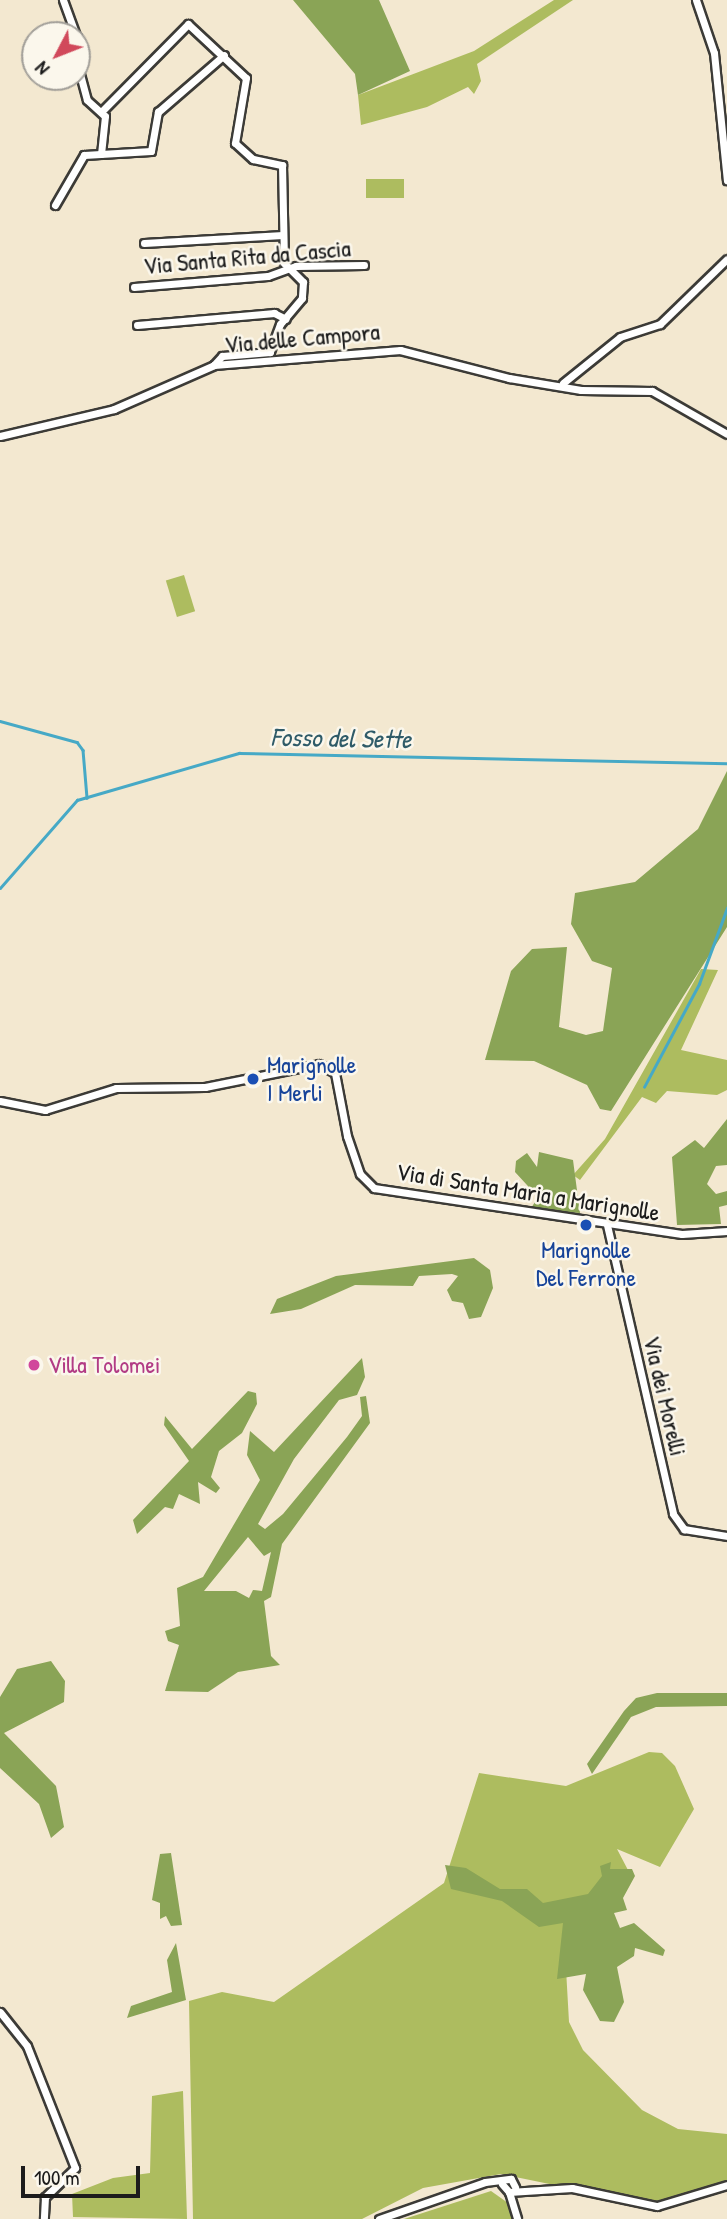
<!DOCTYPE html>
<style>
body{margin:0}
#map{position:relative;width:727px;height:2219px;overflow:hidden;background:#f3e8d0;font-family:"Patrick Hand",sans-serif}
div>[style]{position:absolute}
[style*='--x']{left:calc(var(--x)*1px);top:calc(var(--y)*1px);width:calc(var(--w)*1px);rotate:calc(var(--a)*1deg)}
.green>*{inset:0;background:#adbc5f;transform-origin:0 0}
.forest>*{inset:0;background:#8aa456}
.stream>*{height:2.5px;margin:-1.25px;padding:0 1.25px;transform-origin:1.25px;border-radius:1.25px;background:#46a9c6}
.roads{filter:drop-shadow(2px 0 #3c3b37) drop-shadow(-2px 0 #3c3b37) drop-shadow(0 2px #3c3b37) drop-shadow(0 -2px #3c3b37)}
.street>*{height:7px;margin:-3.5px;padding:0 3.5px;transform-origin:3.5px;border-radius:3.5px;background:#fff}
.dots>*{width:19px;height:19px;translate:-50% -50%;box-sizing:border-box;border:4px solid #fbf7ec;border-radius:50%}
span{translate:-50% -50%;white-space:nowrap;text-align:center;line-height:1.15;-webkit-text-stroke:5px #fbf7ec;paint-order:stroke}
.street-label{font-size:24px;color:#1c1c1c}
.transit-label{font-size:24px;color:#164399}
.left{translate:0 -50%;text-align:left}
.hotel-label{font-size:24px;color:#b23c85}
.water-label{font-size:26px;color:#2f5b68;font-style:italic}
.north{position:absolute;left:21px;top:21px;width:70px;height:70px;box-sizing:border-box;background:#fbf7ec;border:2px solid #a29f99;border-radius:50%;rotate:228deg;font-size:19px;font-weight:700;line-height:28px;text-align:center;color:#1c1c1c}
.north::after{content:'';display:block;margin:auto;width:24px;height:32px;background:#d1495b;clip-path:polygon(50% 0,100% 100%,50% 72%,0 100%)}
.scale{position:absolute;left:21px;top:2166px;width:119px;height:32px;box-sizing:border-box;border:4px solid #1c1c1c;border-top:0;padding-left:9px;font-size:21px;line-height:24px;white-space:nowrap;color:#1c1c1c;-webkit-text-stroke:5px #fbf7ec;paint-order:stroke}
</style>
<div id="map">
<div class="green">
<div style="clip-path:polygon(554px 0,573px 0,477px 64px,481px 81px,474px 94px,468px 87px,427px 107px,361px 125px,358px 95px,474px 51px)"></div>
<div style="left:366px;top:179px;width:38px;height:19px"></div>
<div style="left:184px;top:575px;width:38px;height:19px;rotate:73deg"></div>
<div style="clip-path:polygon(701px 969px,718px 970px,681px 1050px,727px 1060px,727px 1090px,717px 1095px,667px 1091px,656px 1103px,642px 1097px,580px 1180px,573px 1175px,605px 1139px)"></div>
<div style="clip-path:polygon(649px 1752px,662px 1753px,675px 1766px,694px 1809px,660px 1867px,617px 1849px,629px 1872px,566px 1969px,569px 2022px,583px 2050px,642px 2110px,678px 2129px,727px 2134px,727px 2185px,657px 2206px,501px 2174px,423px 2188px,362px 2219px,193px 2219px,189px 2001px,222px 1992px,274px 2002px,444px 1883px,479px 1773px,566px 1786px)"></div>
<div style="clip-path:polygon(183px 2091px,187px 2219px,73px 2217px,72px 2194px,113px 2178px,150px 2173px,152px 2096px)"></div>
<div style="clip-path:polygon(491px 2191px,508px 2203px,515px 2219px,404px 2219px)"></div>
</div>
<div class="forest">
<div style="clip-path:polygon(293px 0,379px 0,410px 71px,358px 95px,355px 74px)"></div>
<div style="clip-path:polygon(727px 771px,727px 927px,611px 1111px,600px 1109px,587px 1085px,534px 1061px,485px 1060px,511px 971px,532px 949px,567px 947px,559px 1027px,586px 1035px,603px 1031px,612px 968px,592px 961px,571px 924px,575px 893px,635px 882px,698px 829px)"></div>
<div style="clip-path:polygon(727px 1119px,727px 1165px,716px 1166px,707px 1184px,716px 1194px,727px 1191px,727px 1205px,719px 1207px,721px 1224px,677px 1225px,672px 1157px,695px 1140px,704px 1148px)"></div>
<div style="clip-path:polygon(539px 1152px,573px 1160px,580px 1213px,530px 1210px,538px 1197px,515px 1172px,516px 1161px,527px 1153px,537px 1167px)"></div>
<div style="clip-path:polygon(474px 1258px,490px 1270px,493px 1288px,481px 1317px,469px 1319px,463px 1303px,452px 1301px,447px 1290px,458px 1276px,452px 1274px,419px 1276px,413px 1286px,355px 1285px,301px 1309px,270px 1314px,277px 1299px,336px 1276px)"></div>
<div style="clip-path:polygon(evenodd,362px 1358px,365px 1377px,357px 1395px,339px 1400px,294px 1459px,258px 1524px,265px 1529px,283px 1514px,347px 1437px,362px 1416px,360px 1397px,366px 1396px,370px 1423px,282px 1544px,271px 1597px,264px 1601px,271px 1656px,280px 1665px,238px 1672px,208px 1692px,165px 1691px,179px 1645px,168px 1641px,165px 1631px,180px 1626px,177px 1588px,203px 1577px,260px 1480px,247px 1455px,250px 1431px,274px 1452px,362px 1358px,248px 1537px,264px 1556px,271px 1552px,262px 1591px,253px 1590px,249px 1598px,236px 1591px,204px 1591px,248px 1537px)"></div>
<div style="clip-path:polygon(248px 1391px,256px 1393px,257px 1404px,242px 1433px,219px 1451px,211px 1477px,220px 1488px,216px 1493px,198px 1482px,200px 1504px,179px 1494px,173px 1509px,165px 1507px,137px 1534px,133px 1520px,189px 1461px,164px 1425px,165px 1416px,192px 1449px)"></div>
<div style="clip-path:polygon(51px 1661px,65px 1681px,64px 1702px,4px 1733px,56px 1786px,64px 1827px,51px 1838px,39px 1804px,0 1768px,0 1697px,17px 1669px)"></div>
<div style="clip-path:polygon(657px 1693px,727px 1693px,727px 1706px,656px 1707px,631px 1717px,592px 1774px,587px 1764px,624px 1711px,636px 1698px)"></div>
<div style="clip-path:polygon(171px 1853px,182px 1925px,171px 1926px,166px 1916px,160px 1919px,160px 1903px,152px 1900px,160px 1854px)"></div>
<div style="clip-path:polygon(611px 1862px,610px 1869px,632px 1869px,635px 1876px,623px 1898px,627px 1910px,614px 1913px,620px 1928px,634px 1923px,665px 1950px,663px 1956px,635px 1948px,634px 1956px,617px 1967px,624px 2002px,614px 2022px,600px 2021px,583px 1990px,586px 1974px,557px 1979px,563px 1923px,539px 1927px,502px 1901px,451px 1889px,445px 1865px,466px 1868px,500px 1889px,527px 1889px,543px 1903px,588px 1894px,602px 1876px,600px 1866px)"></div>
<div style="clip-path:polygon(176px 1943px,186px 2000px,127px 2018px,131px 2006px,172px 1992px,167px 1960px)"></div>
</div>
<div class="stream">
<div style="--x:0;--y:721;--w:80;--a:15.3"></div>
<div style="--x:77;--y:742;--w:10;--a:53"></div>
<div style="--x:83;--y:750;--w:48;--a:85.2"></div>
<div style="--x:0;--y:888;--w:117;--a:-48.8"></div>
<div style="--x:77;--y:800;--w:169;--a:-16.2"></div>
<div style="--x:239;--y:753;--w:488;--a:1.2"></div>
<div style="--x:644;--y:1087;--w:117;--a:-61.9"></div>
<div style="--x:699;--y:984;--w:81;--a:-69.8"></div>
</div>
<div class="roads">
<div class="street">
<div style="--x:63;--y:0;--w:37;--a:70"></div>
<div style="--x:696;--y:0;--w:56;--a:71.2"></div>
<div style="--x:714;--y:53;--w:128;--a:84.2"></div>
<div style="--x:77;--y:37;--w:10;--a:90"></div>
<div style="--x:77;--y:63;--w:38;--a:75"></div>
<div style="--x:87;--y:100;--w:24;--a:42"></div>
<div style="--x:105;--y:116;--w:38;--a:96"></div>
<div style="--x:103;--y:110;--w:121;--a:-45.3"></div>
<div style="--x:188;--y:24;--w:79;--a:43"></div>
<div style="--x:246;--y:78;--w:66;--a:99.6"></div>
<div style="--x:235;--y:143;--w:24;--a:42"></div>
<div style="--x:253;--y:159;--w:30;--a:12"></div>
<div style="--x:282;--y:165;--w:98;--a:88.8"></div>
<div style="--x:284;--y:263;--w:27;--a:45"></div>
<div style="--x:303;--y:282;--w:16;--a:94"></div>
<div style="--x:302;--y:298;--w:34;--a:130"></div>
<div style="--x:280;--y:324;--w:30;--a:110"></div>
<div style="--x:270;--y:352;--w:48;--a:175.2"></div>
<div style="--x:222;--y:356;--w:12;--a:132"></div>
<div style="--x:55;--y:205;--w:58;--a:-59.9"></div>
<div style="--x:84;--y:155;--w:67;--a:-3.4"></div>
<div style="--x:151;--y:151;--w:40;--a:-80"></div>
<div style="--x:158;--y:112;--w:87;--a:-40.8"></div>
<div style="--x:144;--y:243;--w:139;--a:-3.3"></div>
<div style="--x:134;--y:287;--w:134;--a:-4.7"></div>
<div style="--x:268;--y:276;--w:30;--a:-20"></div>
<div style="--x:296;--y:266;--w:68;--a:-0.8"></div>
<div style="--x:137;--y:325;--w:138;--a:-5"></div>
<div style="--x:274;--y:313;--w:13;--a:27"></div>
<div style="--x:563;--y:383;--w:73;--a:-38.9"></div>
<div style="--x:620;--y:337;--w:42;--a:-18"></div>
<div style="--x:660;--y:324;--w:93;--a:-44.1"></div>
<div style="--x:0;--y:436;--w:117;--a:-13.3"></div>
<div style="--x:114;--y:409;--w:109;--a:-23.7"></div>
<div style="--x:214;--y:365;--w:187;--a:-4.6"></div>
<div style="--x:400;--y:350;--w:113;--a:14.4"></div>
<div style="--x:509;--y:378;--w:73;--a:9.5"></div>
<div style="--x:581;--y:390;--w:71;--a:0.8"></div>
<div style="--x:652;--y:391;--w:86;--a:29.8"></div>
<div style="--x:0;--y:1101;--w:46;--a:11.3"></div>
<div style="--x:45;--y:1110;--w:74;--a:-17.2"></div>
<div style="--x:116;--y:1088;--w:89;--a:-0.6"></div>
<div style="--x:205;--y:1087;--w:116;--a:-11.4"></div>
<div style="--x:319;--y:1064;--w:18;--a:29"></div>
<div style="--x:335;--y:1073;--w:64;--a:79.2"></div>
<div style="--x:347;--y:1136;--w:40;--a:71.1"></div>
<div style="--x:360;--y:1174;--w:20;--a:45"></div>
<div style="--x:374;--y:1188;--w:311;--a:8.5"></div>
<div style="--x:682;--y:1234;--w:45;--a:-3.8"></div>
<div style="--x:607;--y:1225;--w:296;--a:77.1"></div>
<div style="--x:673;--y:1514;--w:19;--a:54"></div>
<div style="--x:684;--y:1529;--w:44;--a:9.2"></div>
<div style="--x:0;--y:2012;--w:43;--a:51.5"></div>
<div style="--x:27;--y:2046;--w:131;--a:68.5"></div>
<div style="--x:75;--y:2168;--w:42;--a:136"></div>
<div style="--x:45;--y:2197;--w:22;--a:93"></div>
<div style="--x:502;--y:2184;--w:11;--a:49"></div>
<div style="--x:509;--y:2192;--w:63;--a:-3.6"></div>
<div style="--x:572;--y:2188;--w:87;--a:12"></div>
<div style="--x:657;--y:2206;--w:73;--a:-16.7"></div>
<div style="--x:509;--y:2192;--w:28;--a:73"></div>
<div style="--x:379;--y:2219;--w:112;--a:-19.2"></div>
<div style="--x:485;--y:2182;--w:26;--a:-7"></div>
<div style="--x:511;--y:2179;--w:9;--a:63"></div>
</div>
</div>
<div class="dots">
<div style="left:253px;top:1079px;background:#1a4fb4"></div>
<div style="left:586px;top:1225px;background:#1a4fb4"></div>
<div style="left:34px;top:1365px;background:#d1479c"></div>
</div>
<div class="street-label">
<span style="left:247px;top:257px;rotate:-5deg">Via Santa Rita da Cascia</span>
<span style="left:302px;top:338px;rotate:-5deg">Via delle Campora</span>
<span style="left:528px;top:1192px;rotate:9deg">Via di Santa Maria a Marignolle</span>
<span style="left:665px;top:1396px;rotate:77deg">Via dei Morelli</span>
</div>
<div class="transit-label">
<span class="left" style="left:267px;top:1079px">Marignolle<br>I Merli</span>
<span style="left:586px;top:1264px">Marignolle<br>Del Ferrone</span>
</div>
<div class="hotel-label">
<span class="left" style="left:48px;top:1365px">Villa Tolomei</span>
</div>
<div class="water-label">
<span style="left:341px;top:738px;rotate:1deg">Fosso del Sette</span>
</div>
<div class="north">N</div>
<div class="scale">100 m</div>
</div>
